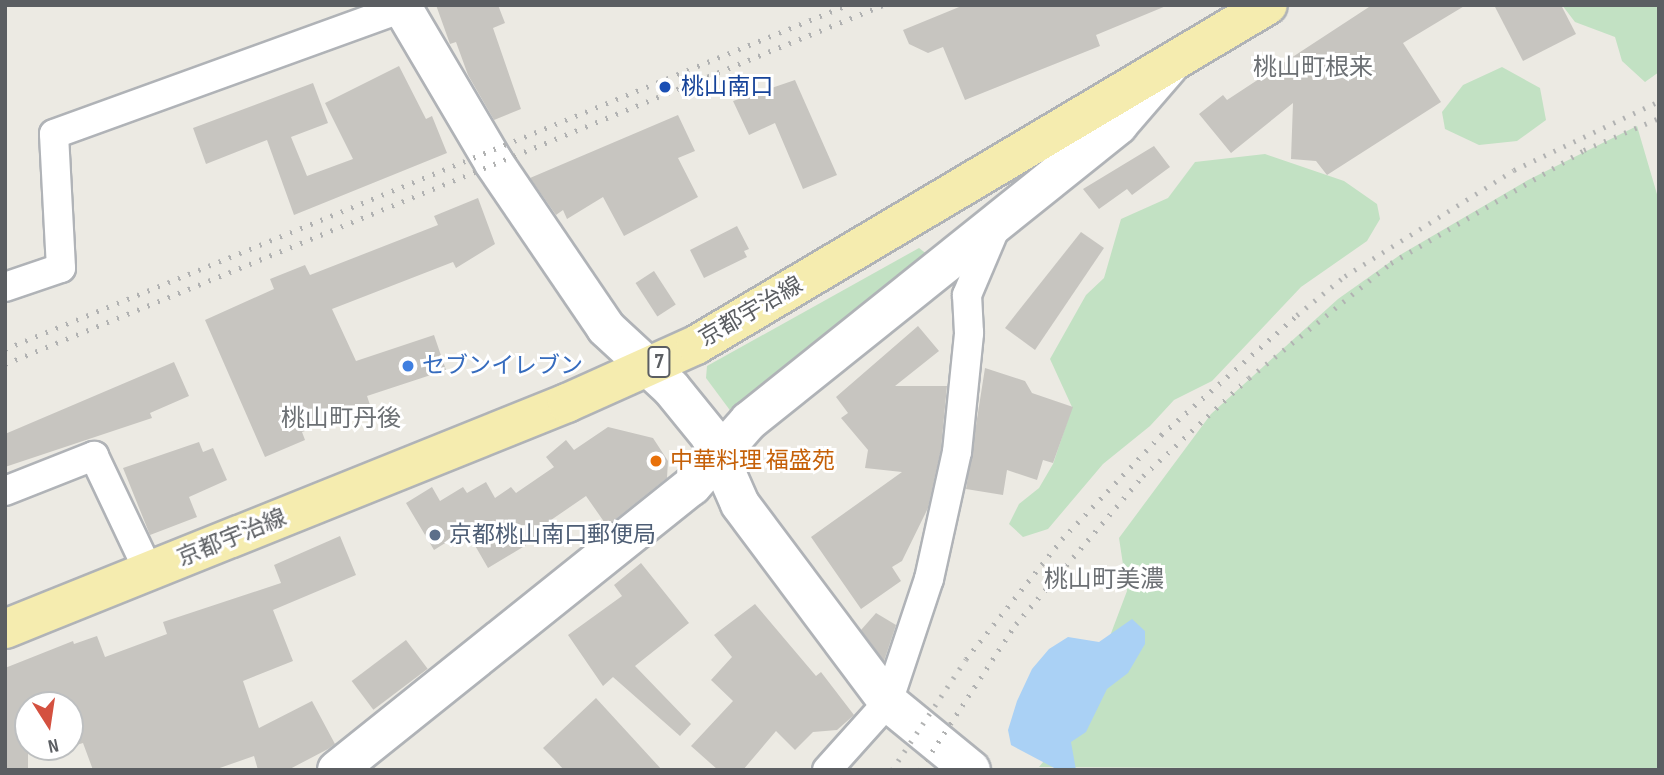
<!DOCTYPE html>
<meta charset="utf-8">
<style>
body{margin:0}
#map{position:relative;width:1664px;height:775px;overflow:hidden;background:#eceae3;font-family:"Sofia Sans Condensed","Noto Sans JP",sans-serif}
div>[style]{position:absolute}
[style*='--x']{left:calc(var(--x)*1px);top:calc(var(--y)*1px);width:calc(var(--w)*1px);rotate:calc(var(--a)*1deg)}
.green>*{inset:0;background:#c2e1c3}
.water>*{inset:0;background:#aad1f5}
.building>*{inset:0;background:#c7c5c0;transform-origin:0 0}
.roads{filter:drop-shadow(2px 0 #b0b3b7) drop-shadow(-2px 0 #b0b3b7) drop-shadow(0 2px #b0b3b7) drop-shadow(0 -2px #b0b3b7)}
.street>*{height:28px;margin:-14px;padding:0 14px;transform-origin:14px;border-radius:14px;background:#fff}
.secondary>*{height:38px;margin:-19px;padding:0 19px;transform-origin:19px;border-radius:19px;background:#fff}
.primary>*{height:38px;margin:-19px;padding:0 19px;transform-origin:19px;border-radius:19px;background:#f5ecaf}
.rail>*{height:5px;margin-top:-2.5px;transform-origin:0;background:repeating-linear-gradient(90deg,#b1b2b2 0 2px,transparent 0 11px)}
.dots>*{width:19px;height:19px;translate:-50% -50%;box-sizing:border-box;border:4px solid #fff;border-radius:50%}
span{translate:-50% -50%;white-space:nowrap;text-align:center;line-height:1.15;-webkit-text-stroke:6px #fff;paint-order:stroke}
.shield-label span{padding:2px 5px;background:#fff;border:2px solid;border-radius:5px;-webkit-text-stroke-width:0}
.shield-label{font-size:21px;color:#5b5e62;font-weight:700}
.transit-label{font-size:23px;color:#164399}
.left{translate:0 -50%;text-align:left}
.street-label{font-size:23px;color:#5b5e62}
.shop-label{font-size:23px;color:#366cbe}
.food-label{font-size:23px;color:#c56008}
.service-label{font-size:23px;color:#4e5e75}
.neighbourhood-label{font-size:24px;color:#6c7074}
.frame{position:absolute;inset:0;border:7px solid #5b5e62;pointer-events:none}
.north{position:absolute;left:14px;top:691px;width:70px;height:70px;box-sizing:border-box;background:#fff;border:2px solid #bdbfc0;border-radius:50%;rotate:168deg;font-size:19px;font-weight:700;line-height:28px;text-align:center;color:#5b5e62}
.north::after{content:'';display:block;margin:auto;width:24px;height:32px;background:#d45140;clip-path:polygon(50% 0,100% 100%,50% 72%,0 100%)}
</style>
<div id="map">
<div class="green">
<div style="clip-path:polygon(1562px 5px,1659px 5px,1659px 72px,1645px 82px,1622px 61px,1615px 37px,1575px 22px)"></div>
<div style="clip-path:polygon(1502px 67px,1540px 88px,1546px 120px,1517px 141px,1479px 145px,1445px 129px,1442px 112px,1463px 85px)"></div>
<div style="clip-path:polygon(1637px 126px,1659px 201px,1659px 770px,1039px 767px,1079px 718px,1127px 591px,1119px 538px,1211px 414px,1338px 299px,1400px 255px,1528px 180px)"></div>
<div style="clip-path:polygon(1265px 154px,1344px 181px,1377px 204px,1380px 219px,1367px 241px,1301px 287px,1212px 381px,1174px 400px,1150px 426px,1103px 464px,1048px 529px,1023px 537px,1009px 524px,1019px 504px,1039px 488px,1053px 464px,1072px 407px,1050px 359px,1086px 295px,1104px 278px,1121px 219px,1168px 198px,1195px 162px)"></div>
<div style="clip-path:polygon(919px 248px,928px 255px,732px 413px,706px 378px,707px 366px)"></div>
</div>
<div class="water">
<div style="clip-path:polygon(1132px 619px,1145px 631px,1145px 644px,1128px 673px,1107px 689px,1086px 732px,1071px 742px,1076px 770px,1058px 770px,1011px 745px,1008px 730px,1017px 701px,1032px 669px,1049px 649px,1068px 637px,1099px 642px)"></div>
</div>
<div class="building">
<div style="clip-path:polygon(436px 5px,498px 5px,505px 23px,493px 28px,521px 109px,494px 120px,468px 75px,456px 42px,450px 44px)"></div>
<div style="clip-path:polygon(964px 5px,1166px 5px,1166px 6px,1096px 35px,1100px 46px,965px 100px,943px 47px,928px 53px,909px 44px,903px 30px)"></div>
<div style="clip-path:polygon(1372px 5px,1466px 5px,1403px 43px,1441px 102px,1327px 175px,1316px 161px,1291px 159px,1293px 103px,1231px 153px,1199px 114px,1223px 95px,1227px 100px)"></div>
<div style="clip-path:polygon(1494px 5px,1561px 5px,1576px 34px,1523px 61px)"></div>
<div style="clip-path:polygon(399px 66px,426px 119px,432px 116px,447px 153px,294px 215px,267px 140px,206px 164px,193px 128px,313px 83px,328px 123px,291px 137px,307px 176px,353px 159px,325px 103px)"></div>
<div style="clip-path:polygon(795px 80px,837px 175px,803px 189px,775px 123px,749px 135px,733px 101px)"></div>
<div style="clip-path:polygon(678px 115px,695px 151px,678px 158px,698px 197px,624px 236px,603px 197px,567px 219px,563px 210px,556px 215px,530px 178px)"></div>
<div style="clip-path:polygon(1154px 146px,1170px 167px,1132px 195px,1127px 189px,1099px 209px,1083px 189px)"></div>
<div style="clip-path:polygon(478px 198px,495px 244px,456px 268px,453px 262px,332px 309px,356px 361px,434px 335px,446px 370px,367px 396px,371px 408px,302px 432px,305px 440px,265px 457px,205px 320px,274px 289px,270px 279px,305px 265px,310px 275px,438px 225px,434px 216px)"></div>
<div style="clip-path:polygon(737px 226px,749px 249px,744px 251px,747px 257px,704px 278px,690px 250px)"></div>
<div style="clip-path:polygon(1081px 232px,1104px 248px,1035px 350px,1005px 328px)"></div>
<div style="left:654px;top:271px;width:40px;height:22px;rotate:57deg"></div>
<div style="clip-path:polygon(918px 326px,939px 351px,895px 386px,947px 386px,941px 449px,928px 508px,902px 561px,892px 567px,901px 581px,861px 609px,811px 537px,902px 472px,865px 468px,868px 450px,841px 418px,848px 413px,836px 397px)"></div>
<div style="clip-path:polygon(174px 362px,189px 396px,150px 413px,152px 418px,5px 467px,5px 434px)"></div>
<div style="clip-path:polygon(985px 368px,1025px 381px,1032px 393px,1073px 407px,1053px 463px,1043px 460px,1037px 480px,1007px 470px,1003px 495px,966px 489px)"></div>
<div style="clip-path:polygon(608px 427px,653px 438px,668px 461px,667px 478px,607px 526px,586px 496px,538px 529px,543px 535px,488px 568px,466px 530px,434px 550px,406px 503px,432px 487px,440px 501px,463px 487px,467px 493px,486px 482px,495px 498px,511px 487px,516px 493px,554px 467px,546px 457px,566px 440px,574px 450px)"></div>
<div style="clip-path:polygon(199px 442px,203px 452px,213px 448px,227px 480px,189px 497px,197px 517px,150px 535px,123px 468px)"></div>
<div style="clip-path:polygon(340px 536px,356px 575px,273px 610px,293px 661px,243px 681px,259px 728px,312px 701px,335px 744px,328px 749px,288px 770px,258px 770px,254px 756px,214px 770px,93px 770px,83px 743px,70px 747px,70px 705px,28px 705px,28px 770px,5px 770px,5px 668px,73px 641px,74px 644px,97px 636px,105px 657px,167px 634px,163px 622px,281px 583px,274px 565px)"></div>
<div style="clip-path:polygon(641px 563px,689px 623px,635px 666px,691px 724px,680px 736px,613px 677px,603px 686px,568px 635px,622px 596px,614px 585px)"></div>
<div style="clip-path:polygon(755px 604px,816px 676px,821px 672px,854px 715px,837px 730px,813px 732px,795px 750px,776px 731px,743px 770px,718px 770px,691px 746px,733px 701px,711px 680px,732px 657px,714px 635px)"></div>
<div style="clip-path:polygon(876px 613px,896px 625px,884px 661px,861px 630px)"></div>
<div style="left:406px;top:640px;width:36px;height:68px;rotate:53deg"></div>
<div style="clip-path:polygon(596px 698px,662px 770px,564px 770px,553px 758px,543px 748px)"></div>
</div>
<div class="roads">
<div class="street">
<div style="--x:5;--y:287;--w:59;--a:-18.7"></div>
<div style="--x:61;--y:268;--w:134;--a:-93"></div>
<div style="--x:54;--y:134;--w:371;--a:-19.9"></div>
<div style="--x:5;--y:491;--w:96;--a:-21.5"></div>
<div style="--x:94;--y:456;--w:128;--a:64.6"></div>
<div style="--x:827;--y:770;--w:91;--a:-48.1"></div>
<div style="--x:888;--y:702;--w:130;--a:-71.6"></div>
<div style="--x:929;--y:579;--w:130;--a:-77.6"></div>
<div style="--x:957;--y:452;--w:120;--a:-84.2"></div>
<div style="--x:969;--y:333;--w:38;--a:-93"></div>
<div style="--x:967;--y:295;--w:79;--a:-67"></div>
</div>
<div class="secondary">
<div style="--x:401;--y:5;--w:183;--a:59.5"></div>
<div style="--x:494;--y:163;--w:199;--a:55.8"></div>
<div style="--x:606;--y:328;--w:88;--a:42.7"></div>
<div style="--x:671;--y:388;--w:62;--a:50.9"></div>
<div style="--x:710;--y:436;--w:74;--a:66.2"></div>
<div style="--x:740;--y:504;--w:247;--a:53.2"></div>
<div style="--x:888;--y:702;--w:107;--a:39.3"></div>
<div style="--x:337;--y:770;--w:455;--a:-38.7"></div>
<div style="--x:692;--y:486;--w:86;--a:-48.8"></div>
<div style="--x:749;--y:421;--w:473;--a:-38.7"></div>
<div style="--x:1118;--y:125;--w:77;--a:-49.2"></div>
</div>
<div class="primary">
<div style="--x:5;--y:629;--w:606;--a:-21.91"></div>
<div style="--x:567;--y:403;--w:141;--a:-24.2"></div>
<div style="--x:696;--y:345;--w:665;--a:-30.73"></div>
</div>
</div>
<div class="rail">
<div style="--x:5;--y:349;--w:910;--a:-22.22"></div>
<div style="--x:5;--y:364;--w:949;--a:-22.24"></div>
<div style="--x:892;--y:770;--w:133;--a:-56.3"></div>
<div style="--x:966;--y:659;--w:154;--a:-51.3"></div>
<div style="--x:1062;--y:539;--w:144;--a:-46.4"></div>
<div style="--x:1161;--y:435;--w:181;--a:-41.4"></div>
<div style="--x:1297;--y:315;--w:62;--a:-39.1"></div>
<div style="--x:1345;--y:276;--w:199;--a:-32.1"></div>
<div style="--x:1514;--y:170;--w:161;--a:-25.4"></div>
<div style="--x:920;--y:770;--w:175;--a:-56.7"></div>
<div style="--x:1016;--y:624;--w:195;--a:-49.4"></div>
<div style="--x:1143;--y:476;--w:144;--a:-42.8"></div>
<div style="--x:1249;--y:378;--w:183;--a:-39"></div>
<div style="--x:1391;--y:263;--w:224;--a:-30.3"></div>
<div style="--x:1584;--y:150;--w:82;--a:-23.1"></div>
</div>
<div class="dots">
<div style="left:665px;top:87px;background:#1a4fb4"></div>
<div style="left:408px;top:366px;background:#3f7fe0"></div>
<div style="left:656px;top:461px;background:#e8710a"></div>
<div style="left:435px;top:535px;background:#5c6f8a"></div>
</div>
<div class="shield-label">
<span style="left:659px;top:362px">7</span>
</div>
<div class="transit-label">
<span class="left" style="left:681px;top:87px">桃山南口</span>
</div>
<div class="street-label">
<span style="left:751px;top:312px;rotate:-30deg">京都宇治線</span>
<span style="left:232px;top:538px;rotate:-22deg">京都宇治線</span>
</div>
<div class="shop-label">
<span class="left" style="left:422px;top:366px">セブンイレブン</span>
</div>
<div class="food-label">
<span class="left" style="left:670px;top:461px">中華料理 福盛苑</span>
</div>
<div class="service-label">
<span class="left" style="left:449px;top:535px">京都桃山南口郵便局</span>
</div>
<div class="neighbourhood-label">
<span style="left:1313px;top:68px">桃山町根来</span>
<span style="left:341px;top:419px">桃山町丹後</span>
<span style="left:1104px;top:580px">桃山町美濃</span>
</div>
<div class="frame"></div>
<div class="north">N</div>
</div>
